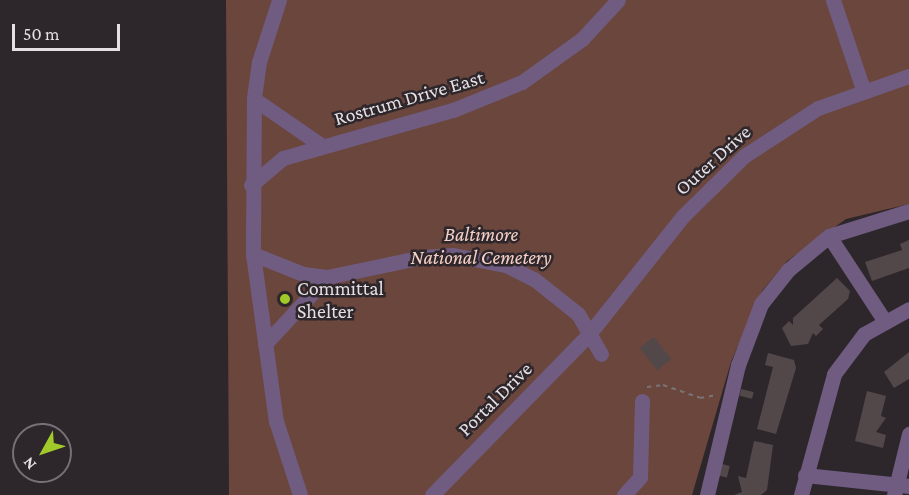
<!DOCTYPE html>
<style>
body{margin:0}
#map{position:relative;width:909px;height:495px;overflow:hidden;background:#2d262b;font-family:"Crimson Pro",serif}
div>[style]{position:absolute}
[style*='--x']{left:calc(var(--x)*1px);top:calc(var(--y)*1px);width:calc(var(--w)*1px);rotate:calc(var(--a)*1deg)}
.green>*{inset:0;background:#6b463c}
.building>*{inset:0;background:#524849;transform-origin:0 0}
.path>*{height:2px;margin-top:-1px;transform-origin:0;background:repeating-linear-gradient(90deg,#797377 0 4.5px,transparent 0 9px)}
.minor>*{height:15px;margin:-7.5px;padding:0 7.5px;transform-origin:7.5px;border-radius:7.5px;background:#705b81}
.dots>*{width:16px;height:16px;translate:-50% -50%;box-sizing:border-box;border:3px solid #2d262b;border-radius:50%}
span{translate:-50% -50%;white-space:nowrap;text-align:center;line-height:1.15;-webkit-text-stroke:5px #2d262b;paint-order:stroke}
.street-label{font-size:20px;color:#e6e0e4}
.park-label{font-size:20px;color:#f6d0c6;font-style:italic}
.poi-label{font-size:20px;color:#e6e0e4}
.left{translate:0 -50%;text-align:left}
.north{position:absolute;left:12px;top:423px;width:60px;height:60px;box-sizing:border-box;background:#2d262b;border:2px solid #777075;border-radius:50%;rotate:230deg;font-size:16px;font-weight:700;line-height:24px;text-align:center;color:#e6e0e4}
.north::after{content:'';display:block;margin:auto;width:21px;height:27px;background:#a1c929;clip-path:polygon(50% 0,100% 100%,50% 72%,0 100%)}
.scale{position:absolute;left:12px;top:24px;width:108px;height:27px;box-sizing:border-box;border:3px solid #e6e0e4;border-top:0;padding-left:8px;font-size:18px;line-height:21px;white-space:nowrap;color:#e6e0e4;-webkit-text-stroke:4px #2d262b;paint-order:stroke}
</style>
<div id="map">
<div class="green">
<div style="clip-path:polygon(226px 0,909px 0,909px 204px,846px 219px,787px 261px,762px 291px,731px 362px,692px 495px,229px 495px)"></div>
</div>
<div class="building">
<div style="clip-path:polygon(909px 240px,909px 268px,872px 281px,865px 262px,902px 250px,900px 244px)"></div>
<div style="clip-path:polygon(837px 278px,850px 291px,848px 299px,819px 325px,823px 329px,816px 336px,813px 333px,808px 344px,791px 346px,782px 328px,789px 321px,793px 325px,793px 318px)"></div>
<div style="left:286px;top:290px;width:10px;height:14px;rotate:45deg"></div>
<div style="left:654px;top:337px;width:28px;height:18px;rotate:52deg"></div>
<div style="clip-path:polygon(909px 352px,909px 379px,894px 388px,884px 372px)"></div>
<div style="clip-path:polygon(768px 353px,794px 360px,796px 368px,776px 434px,757px 429px,773px 367px,765px 365px)"></div>
<div style="left:741px;top:389px;width:13px;height:7px;rotate:13deg"></div>
<div style="clip-path:polygon(867px 391px,886px 396px,881px 416px,886px 418px,876px 432px,886px 435px,883px 448px,855px 441px)"></div>
<div style="clip-path:polygon(754px 441px,773px 445px,767px 490px,761px 495px,734px 495px,742px 492px,738px 476px,746px 478px)"></div>
<div style="left:722px;top:464px;width:8px;height:12px;rotate:14deg"></div>
</div>
<div class="path">
<div style="--x:647;--y:387;--w:16;--a:-7"></div>
<div style="--x:663;--y:385;--w:39;--a:19"></div>
<div style="--x:700;--y:398;--w:17;--a:-10"></div>
</div>
<div class="minor">
<div style="--x:279;--y:0;--w:65;--a:107.9"></div>
<div style="--x:259;--y:62;--w:37;--a:98"></div>
<div style="--x:254;--y:99;--w:155;--a:90.4"></div>
<div style="--x:253;--y:254;--w:169;--a:82.2"></div>
<div style="--x:276;--y:421;--w:78;--a:72"></div>
<div style="--x:833;--y:0;--w:94;--a:71.4"></div>
<div style="--x:254;--y:99;--w:81;--a:34.5"></div>
<div style="--x:251;--y:185;--w:42;--a:-40.2"></div>
<div style="--x:283;--y:158;--w:177;--a:-15.8"></div>
<div style="--x:453;--y:110;--w:74;--a:-22.1"></div>
<div style="--x:522;--y:82;--w:74;--a:-35.6"></div>
<div style="--x:582;--y:39;--w:53;--a:-47.3"></div>
<div style="--x:829;--y:236;--w:100;--a:56.8"></div>
<div style="--x:253;--y:254;--w:54;--a:21.8"></div>
<div style="--x:303;--y:274;--w:24;--a:7"></div>
<div style="--x:327;--y:277;--w:98;--a:-11.8"></div>
<div style="--x:423;--y:257;--w:30;--a:-4"></div>
<div style="--x:453;--y:255;--w:54;--a:10.7"></div>
<div style="--x:506;--y:265;--w:31;--a:27"></div>
<div style="--x:534;--y:279;--w:56;--a:38.5"></div>
<div style="--x:578;--y:314;--w:46;--a:60.1"></div>
<div style="--x:265;--y:344;--w:91;--a:-47.2"></div>
<div style="--x:805;--y:475;--w:105;--a:6"></div>
<div style="--x:432;--y:495;--w:225;--a:-45.7"></div>
<div style="--x:589;--y:334;--w:151;--a:-51.5"></div>
<div style="--x:683;--y:216;--w:86;--a:-44.5"></div>
<div style="--x:744;--y:156;--w:88;--a:-33"></div>
<div style="--x:818;--y:108;--w:96;--a:-19.4"></div>
<div style="--x:624;--y:495;--w:24;--a:-48"></div>
<div style="--x:640;--y:477;--w:76;--a:-88.5"></div>
<div style="--x:707;--y:495;--w:134;--a:-76.6"></div>
<div style="--x:738;--y:365;--w:65;--a:-69.3"></div>
<div style="--x:761;--y:304;--w:43;--a:-51.5"></div>
<div style="--x:788;--y:270;--w:53;--a:-39.7"></div>
<div style="--x:829;--y:236;--w:84;--a:-17.4"></div>
<div style="--x:801;--y:495;--w:125;--a:-74.7"></div>
<div style="--x:834;--y:374;--w:50;--a:-53.1"></div>
<div style="--x:864;--y:334;--w:51;--a:-29.1"></div>
<div style="--x:894;--y:495;--w:63;--a:-76.2"></div>
</div>
<div class="dots">
<div style="left:285px;top:299px;background:#a1c929"></div>
</div>
<div class="street-label">
<span style="left:409px;top:98px;rotate:-16deg">Rostrum Drive East</span>
<span style="left:713px;top:160px;rotate:-42deg">Outer Drive</span>
<span style="left:495px;top:399px;rotate:-45deg">Portal Drive</span>
</div>
<div class="park-label">
<span style="left:481px;top:246px">Baltimore<br>National Cemetery</span>
</div>
<div class="poi-label">
<span class="left" style="left:297px;top:300px">Committal<br>Shelter</span>
</div>
<div class="north">N</div>
<div class="scale">50 m</div>
</div>
